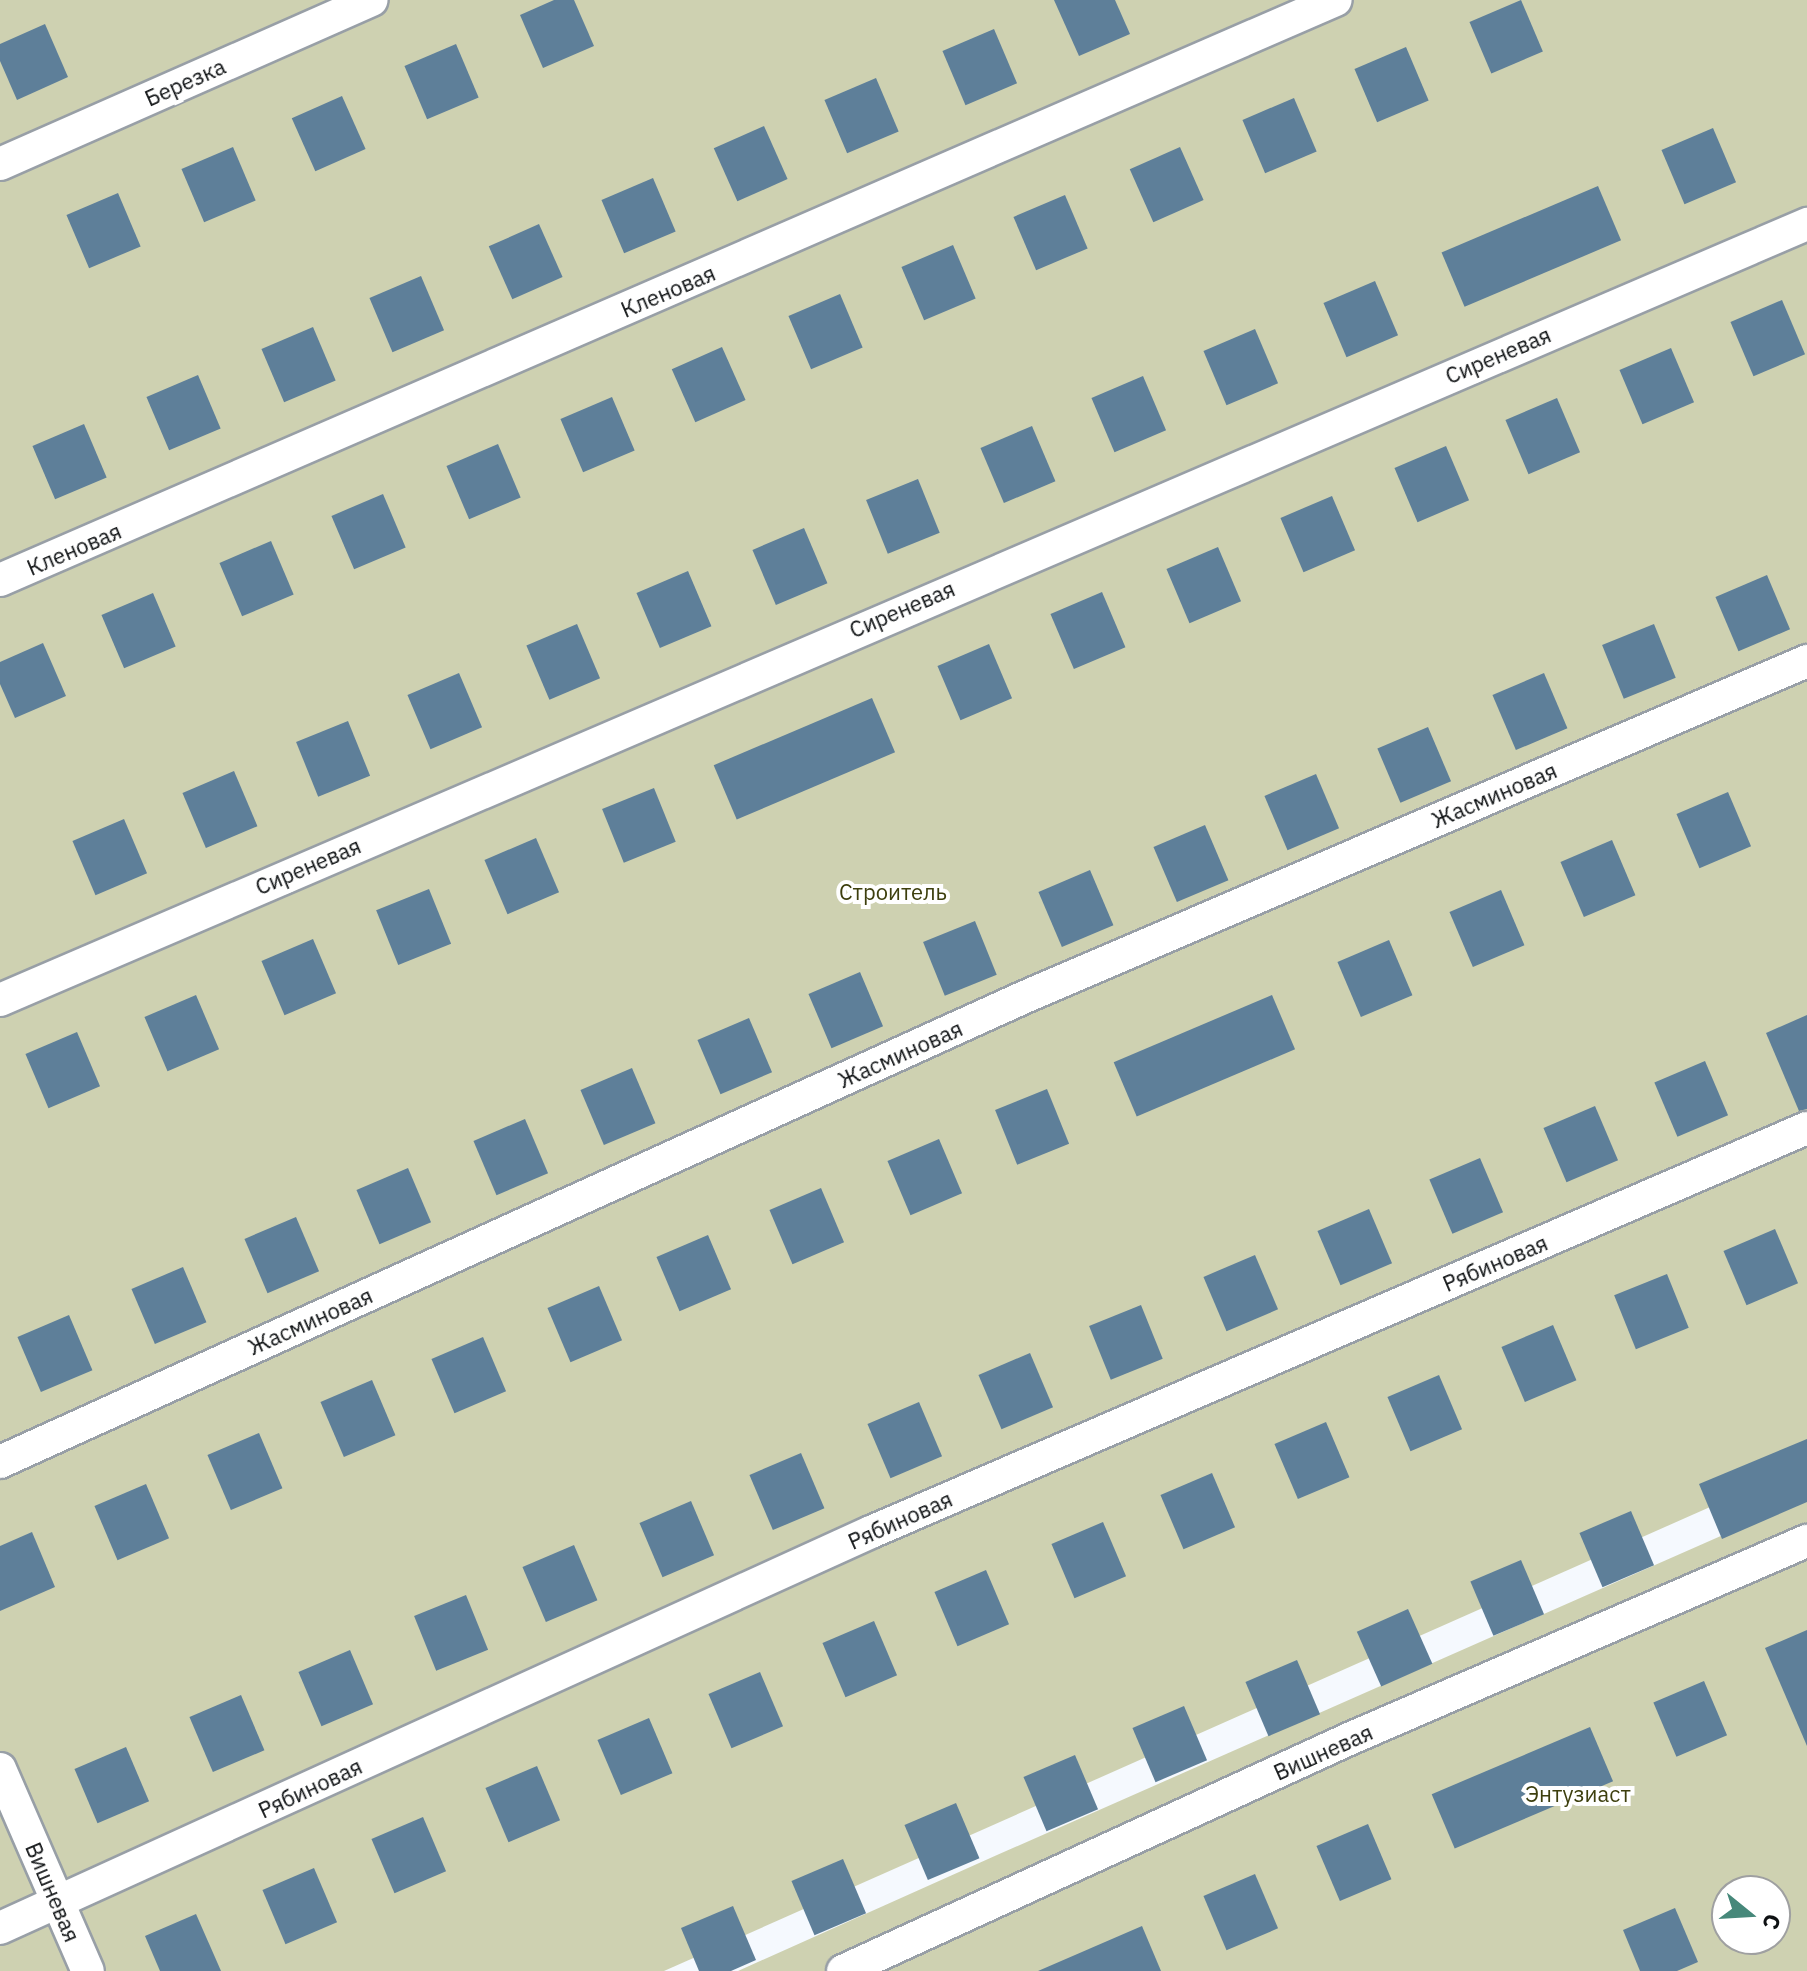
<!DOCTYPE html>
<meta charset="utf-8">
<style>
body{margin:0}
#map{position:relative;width:1807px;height:1971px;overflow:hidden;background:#f5f9fe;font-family:"IBM Plex Sans",sans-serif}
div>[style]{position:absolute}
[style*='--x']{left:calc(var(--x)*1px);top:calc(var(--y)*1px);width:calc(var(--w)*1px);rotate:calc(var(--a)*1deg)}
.green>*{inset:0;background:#ced1b1}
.building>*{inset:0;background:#5e7f99;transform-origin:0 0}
.roads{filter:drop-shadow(2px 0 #989fa6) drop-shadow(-2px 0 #989fa6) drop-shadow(0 2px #989fa6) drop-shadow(0 -2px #989fa6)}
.street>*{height:32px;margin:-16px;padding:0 16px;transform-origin:16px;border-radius:16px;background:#fff}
span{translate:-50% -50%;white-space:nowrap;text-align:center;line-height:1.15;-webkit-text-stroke:8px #fff;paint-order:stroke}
.street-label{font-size:22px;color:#0e1113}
.park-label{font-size:22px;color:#3d3f0e}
.north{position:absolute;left:1711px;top:1875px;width:80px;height:80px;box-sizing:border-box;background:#fff;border:2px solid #9fa0a1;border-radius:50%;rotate:108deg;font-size:22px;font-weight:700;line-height:32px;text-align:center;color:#0e1113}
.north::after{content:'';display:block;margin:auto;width:28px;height:36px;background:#46887a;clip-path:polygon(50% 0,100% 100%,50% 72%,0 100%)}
</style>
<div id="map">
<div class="green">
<div style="clip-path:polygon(0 0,1807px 0,1807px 1464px,664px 1971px,0 1971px)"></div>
<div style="clip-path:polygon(evenodd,1807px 1498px,1807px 1971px,738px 1971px,997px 1855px,1807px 1498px,1727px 1891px,1775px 1891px,1775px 1939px,1727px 1939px,1727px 1891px)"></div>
</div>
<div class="building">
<div style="clip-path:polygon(554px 0,574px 0,594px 46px,543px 68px,520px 15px)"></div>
<div style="clip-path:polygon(1054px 0,1115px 0,1130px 34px,1079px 56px)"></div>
<div style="left:1521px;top:0;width:56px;height:56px;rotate:67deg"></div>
<div style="clip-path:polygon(45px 24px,68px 77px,17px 100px,0 61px,0 44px)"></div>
<div style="left:994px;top:29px;width:59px;height:56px;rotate:67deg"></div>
<div style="left:456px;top:44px;width:58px;height:56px;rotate:67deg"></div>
<div style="left:1406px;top:47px;width:58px;height:56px;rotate:67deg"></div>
<div style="left:876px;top:78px;width:58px;height:56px;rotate:67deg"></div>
<div style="left:342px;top:96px;width:58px;height:55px;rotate:66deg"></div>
<div style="left:1294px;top:98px;width:58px;height:56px;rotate:67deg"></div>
<div style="left:764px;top:126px;width:58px;height:55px;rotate:66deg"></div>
<div style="left:1713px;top:128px;width:59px;height:56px;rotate:67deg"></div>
<div style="left:233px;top:147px;width:58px;height:56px;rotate:67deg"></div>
<div style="left:1180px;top:147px;width:58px;height:55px;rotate:66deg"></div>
<div style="left:653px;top:178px;width:58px;height:56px;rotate:67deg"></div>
<div style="left:1598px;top:186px;width:59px;height:170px;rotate:67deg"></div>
<div style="left:118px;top:193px;width:58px;height:56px;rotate:67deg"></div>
<div style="left:1065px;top:195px;width:58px;height:56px;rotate:67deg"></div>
<div style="left:539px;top:224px;width:58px;height:55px;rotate:66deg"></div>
<div style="left:953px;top:245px;width:58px;height:56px;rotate:67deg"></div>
<div style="left:421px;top:276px;width:59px;height:56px;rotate:67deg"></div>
<div style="left:1375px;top:281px;width:59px;height:56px;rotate:67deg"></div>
<div style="left:840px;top:294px;width:58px;height:56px;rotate:67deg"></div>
<div style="left:1782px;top:300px;width:59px;height:56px;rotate:67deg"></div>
<div style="left:313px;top:327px;width:58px;height:56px;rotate:67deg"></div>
<div style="left:1255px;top:329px;width:59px;height:56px;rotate:67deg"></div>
<div style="left:722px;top:347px;width:58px;height:55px;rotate:66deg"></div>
<div style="left:1671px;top:348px;width:59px;height:56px;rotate:67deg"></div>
<div style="left:198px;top:375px;width:58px;height:56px;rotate:67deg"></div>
<div style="left:1143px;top:376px;width:59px;height:56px;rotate:67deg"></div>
<div style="left:612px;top:397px;width:58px;height:56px;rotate:67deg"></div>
<div style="left:1557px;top:398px;width:59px;height:56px;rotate:67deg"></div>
<div style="left:84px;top:424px;width:58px;height:56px;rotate:67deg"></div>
<div style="left:1032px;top:426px;width:60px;height:56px;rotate:67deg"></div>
<div style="left:498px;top:444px;width:58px;height:56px;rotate:67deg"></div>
<div style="left:1446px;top:446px;width:59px;height:56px;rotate:67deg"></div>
<div style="left:918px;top:479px;width:58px;height:56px;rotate:68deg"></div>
<div style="left:383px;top:494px;width:58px;height:56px;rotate:67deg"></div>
<div style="left:1332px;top:496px;width:59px;height:56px;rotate:67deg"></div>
<div style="left:804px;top:528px;width:60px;height:56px;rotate:67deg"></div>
<div style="left:271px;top:541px;width:58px;height:56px;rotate:67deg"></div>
<div style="left:1218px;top:547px;width:59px;height:56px;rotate:67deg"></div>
<div style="left:688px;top:571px;width:60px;height:56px;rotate:67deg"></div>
<div style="left:1767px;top:575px;width:59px;height:56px;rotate:67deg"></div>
<div style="left:1102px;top:592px;width:60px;height:56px;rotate:67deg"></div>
<div style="left:153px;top:593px;width:58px;height:56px;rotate:67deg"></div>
<div style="left:577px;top:624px;width:59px;height:55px;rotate:67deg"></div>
<div style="left:1654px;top:624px;width:58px;height:56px;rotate:68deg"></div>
<div style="clip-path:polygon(43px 643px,66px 696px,15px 718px,0 684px,0 662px)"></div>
<div style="left:989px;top:644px;width:59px;height:56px;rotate:67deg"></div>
<div style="left:459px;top:673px;width:59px;height:56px;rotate:67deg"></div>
<div style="left:1544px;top:673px;width:60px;height:56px;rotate:67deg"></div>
<div style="left:872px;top:698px;width:59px;height:172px;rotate:67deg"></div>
<div style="left:348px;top:721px;width:59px;height:56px;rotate:68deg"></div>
<div style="left:1428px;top:727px;width:59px;height:55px;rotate:67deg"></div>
<div style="left:234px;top:771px;width:60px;height:56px;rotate:67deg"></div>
<div style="left:1316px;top:774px;width:59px;height:56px;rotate:67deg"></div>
<div style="left:654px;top:788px;width:58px;height:56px;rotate:68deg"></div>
<div style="left:1728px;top:792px;width:59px;height:56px;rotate:67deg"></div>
<div style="left:124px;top:819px;width:59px;height:56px;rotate:67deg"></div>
<div style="left:1205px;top:825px;width:60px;height:56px;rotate:67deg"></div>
<div style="left:536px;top:838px;width:59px;height:56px;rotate:67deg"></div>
<div style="left:1612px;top:840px;width:60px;height:56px;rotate:67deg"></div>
<div style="left:1090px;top:870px;width:60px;height:56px;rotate:67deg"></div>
<div style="left:429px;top:889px;width:59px;height:57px;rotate:68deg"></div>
<div style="left:1501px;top:890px;width:60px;height:56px;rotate:67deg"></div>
<div style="left:975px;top:921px;width:58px;height:56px;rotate:68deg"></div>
<div style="left:313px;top:939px;width:59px;height:56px;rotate:67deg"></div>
<div style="left:1389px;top:940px;width:60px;height:56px;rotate:67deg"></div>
<div style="left:860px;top:972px;width:59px;height:56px;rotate:67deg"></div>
<div style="left:196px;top:995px;width:59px;height:56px;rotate:67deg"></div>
<div style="left:1272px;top:995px;width:59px;height:172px;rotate:67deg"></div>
<div style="clip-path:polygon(1807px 1015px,1807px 1109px,1799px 1111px,1766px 1033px)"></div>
<div style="left:749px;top:1018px;width:59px;height:56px;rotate:67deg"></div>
<div style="left:77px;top:1032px;width:59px;height:56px;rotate:67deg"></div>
<div style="left:1705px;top:1061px;width:59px;height:55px;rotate:67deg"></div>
<div style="left:632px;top:1068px;width:60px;height:56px;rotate:67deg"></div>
<div style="left:1047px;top:1089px;width:59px;height:56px;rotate:68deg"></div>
<div style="left:1595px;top:1106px;width:59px;height:56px;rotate:67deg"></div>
<div style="left:525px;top:1119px;width:59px;height:56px;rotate:67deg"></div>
<div style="left:939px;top:1139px;width:59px;height:56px;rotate:67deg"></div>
<div style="left:1480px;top:1158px;width:59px;height:55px;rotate:67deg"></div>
<div style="left:408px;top:1168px;width:59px;height:56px;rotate:67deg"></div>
<div style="left:821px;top:1188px;width:59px;height:56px;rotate:67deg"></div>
<div style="left:1369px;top:1209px;width:59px;height:56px;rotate:67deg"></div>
<div style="left:296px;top:1217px;width:59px;height:56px;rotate:67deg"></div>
<div style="left:1775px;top:1229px;width:59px;height:56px;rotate:67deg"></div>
<div style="left:708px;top:1235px;width:59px;height:56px;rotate:67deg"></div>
<div style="left:1255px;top:1255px;width:59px;height:56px;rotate:67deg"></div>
<div style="left:183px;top:1267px;width:60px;height:56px;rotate:67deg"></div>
<div style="left:1667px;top:1274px;width:58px;height:57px;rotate:68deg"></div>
<div style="left:599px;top:1286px;width:59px;height:56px;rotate:67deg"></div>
<div style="left:1141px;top:1305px;width:58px;height:56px;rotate:68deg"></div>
<div style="left:69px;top:1315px;width:60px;height:56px;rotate:67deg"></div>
<div style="left:1553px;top:1325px;width:60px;height:56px;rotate:67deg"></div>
<div style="left:483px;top:1337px;width:59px;height:56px;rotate:67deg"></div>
<div style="left:1030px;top:1353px;width:59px;height:56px;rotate:67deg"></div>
<div style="left:1439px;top:1375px;width:59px;height:56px;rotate:67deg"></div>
<div style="left:372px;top:1380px;width:60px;height:56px;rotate:67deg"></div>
<div style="left:919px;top:1402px;width:59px;height:56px;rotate:67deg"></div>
<div style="left:1326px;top:1422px;width:60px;height:56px;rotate:67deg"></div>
<div style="left:259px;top:1433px;width:60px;height:56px;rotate:67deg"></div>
<div style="clip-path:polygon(1807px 1439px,1807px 1502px,1722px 1539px,1699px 1484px)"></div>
<div style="left:801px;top:1453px;width:60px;height:56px;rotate:67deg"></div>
<div style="left:1212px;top:1473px;width:59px;height:56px;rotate:67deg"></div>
<div style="left:146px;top:1484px;width:59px;height:56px;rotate:67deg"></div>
<div style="left:691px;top:1501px;width:59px;height:56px;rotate:67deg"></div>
<div style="left:1631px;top:1511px;width:59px;height:56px;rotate:67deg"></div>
<div style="left:1103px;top:1522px;width:59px;height:56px;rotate:67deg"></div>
<div style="clip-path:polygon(32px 1532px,55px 1587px,0 1611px,0 1546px)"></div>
<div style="left:574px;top:1545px;width:60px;height:56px;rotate:67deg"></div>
<div style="left:1521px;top:1560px;width:59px;height:55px;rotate:67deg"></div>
<div style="left:986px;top:1570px;width:59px;height:56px;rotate:67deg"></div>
<div style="left:466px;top:1595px;width:59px;height:56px;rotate:68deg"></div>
<div style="left:1408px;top:1609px;width:60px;height:56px;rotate:66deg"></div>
<div style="left:874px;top:1621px;width:59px;height:56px;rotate:67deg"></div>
<div style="clip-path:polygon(1807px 1630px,1807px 1746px,1765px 1648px)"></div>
<div style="left:350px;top:1650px;width:59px;height:56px;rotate:67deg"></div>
<div style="left:1297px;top:1660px;width:59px;height:56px;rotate:67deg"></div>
<div style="left:760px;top:1672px;width:59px;height:56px;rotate:67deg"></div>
<div style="left:1704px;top:1681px;width:59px;height:55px;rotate:67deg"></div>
<div style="left:241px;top:1695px;width:60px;height:56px;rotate:67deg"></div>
<div style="left:1184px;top:1706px;width:59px;height:56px;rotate:67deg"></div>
<div style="left:649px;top:1718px;width:60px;height:56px;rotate:67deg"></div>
<div style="left:1590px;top:1727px;width:59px;height:172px;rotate:67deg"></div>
<div style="left:126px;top:1747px;width:59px;height:56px;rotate:67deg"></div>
<div style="left:1075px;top:1755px;width:59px;height:56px;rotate:67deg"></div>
<div style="left:537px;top:1766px;width:59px;height:56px;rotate:67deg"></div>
<div style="left:956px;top:1803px;width:60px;height:56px;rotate:67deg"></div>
<div style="left:423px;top:1817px;width:59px;height:56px;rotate:67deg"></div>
<div style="left:1368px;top:1824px;width:60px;height:56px;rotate:67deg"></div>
<div style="left:843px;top:1859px;width:59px;height:56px;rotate:67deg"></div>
<div style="left:314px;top:1868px;width:59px;height:56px;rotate:67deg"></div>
<div style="left:1255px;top:1874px;width:59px;height:56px;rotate:67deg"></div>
<div style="clip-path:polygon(733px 1906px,756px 1960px,731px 1971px,699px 1971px,681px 1928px)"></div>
<div style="clip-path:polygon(1675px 1908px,1698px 1962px,1677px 1971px,1640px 1971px,1623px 1930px)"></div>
<div style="clip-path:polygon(196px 1914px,221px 1971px,160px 1971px,145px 1936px)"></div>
<div style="clip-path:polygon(1142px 1926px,1161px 1971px,1038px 1971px)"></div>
</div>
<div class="roads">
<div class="street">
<div style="--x:0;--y:164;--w:406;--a:-23.8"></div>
<div style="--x:0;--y:580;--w:1456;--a:-23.47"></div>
<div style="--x:0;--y:1000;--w:1967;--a:-23.24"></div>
<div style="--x:0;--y:1462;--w:1120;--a:-24.41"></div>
<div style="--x:1020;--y:999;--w:857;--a:-23.24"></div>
<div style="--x:0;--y:1769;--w:220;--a:66.5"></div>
<div style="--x:0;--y:1928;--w:957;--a:-24.45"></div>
<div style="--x:871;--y:1532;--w:1019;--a:-23.35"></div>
<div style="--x:843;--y:1971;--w:557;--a:-24.63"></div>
<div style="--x:1349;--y:1739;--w:499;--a:-23.4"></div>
</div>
</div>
<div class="street-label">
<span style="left:185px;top:82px;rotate:-24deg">Березка</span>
<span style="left:668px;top:291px;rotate:-23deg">Кленовая</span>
<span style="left:1498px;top:355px;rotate:-23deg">Сиреневая</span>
<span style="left:74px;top:549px;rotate:-23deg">Кленовая</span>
<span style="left:902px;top:609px;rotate:-23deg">Сиреневая</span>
<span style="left:1494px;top:795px;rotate:-23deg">Жасминовая</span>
<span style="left:308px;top:866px;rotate:-23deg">Сиреневая</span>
<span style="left:900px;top:1054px;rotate:-24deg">Жасминовая</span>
<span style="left:1495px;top:1263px;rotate:-23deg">Рябиновая</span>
<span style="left:310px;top:1321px;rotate:-24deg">Жасминовая</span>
<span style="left:900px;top:1520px;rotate:-24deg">Рябиновая</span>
<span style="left:1323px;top:1752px;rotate:-24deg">Вишневая</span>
<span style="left:310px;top:1788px;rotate:-25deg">Рябиновая</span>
<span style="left:53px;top:1892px;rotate:67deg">Вишневая</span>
</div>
<div class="park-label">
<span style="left:893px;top:892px">Строитель</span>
<span style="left:1578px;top:1794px">Энтузиаст</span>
</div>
<div class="north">С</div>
</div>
